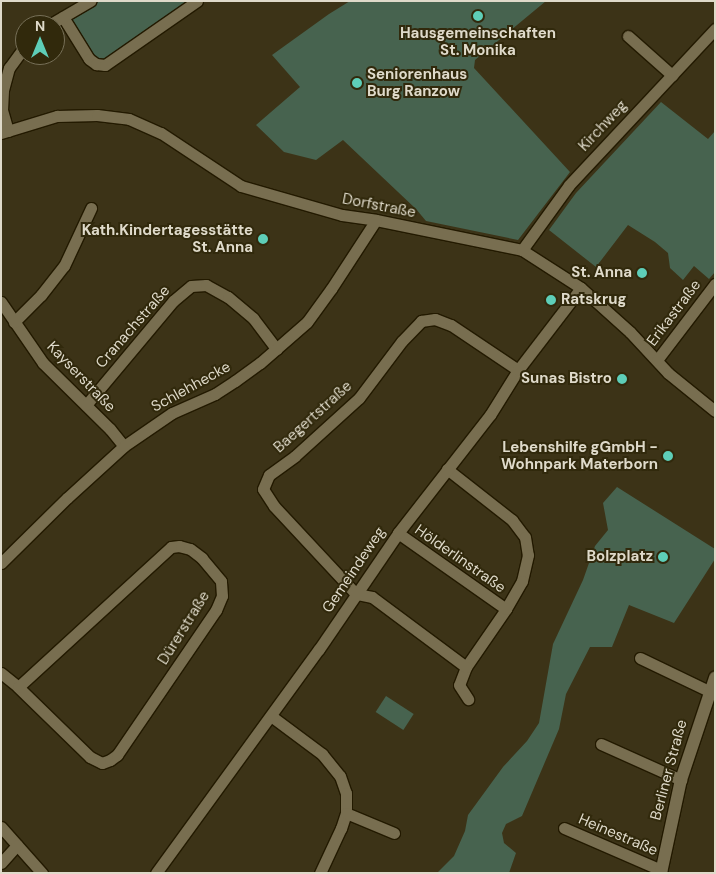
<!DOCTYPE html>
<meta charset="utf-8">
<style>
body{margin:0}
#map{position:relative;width:716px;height:874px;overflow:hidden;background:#3c3317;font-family:"DM Sans",sans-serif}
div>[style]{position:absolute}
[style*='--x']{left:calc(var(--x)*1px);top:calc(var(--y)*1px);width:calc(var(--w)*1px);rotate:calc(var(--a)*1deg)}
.green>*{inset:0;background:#47634f;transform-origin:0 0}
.roads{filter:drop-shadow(1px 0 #231a00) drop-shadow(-1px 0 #231a00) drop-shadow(0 1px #231a00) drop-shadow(0 -1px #231a00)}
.street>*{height:11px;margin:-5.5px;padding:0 5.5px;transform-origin:5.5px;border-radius:5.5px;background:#786e50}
.secondary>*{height:12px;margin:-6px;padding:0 6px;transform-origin:6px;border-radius:6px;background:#786e50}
.dots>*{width:14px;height:14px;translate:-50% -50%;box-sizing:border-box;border:2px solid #31290c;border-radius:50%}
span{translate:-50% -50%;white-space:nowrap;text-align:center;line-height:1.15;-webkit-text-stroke:4px #31290c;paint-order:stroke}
.poi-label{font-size:15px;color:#dfdaca;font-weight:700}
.left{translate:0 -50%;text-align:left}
.right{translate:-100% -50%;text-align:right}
.street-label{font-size:15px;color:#dfdaca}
.frame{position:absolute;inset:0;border:2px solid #dfdaca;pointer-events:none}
.north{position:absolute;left:15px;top:15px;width:50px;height:50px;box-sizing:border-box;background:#31290c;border:1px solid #777058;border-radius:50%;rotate:0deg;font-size:14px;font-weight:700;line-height:20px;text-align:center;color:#dfdaca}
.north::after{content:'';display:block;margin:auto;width:18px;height:22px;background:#5eceb8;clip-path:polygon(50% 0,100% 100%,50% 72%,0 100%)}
</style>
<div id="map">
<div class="green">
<div style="clip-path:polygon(90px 1px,197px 1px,96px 64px,63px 17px)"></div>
<div style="clip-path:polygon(350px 1px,546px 1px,475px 60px,474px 68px,570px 172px,518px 240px,426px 221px,416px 209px,343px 140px,316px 160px,284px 152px,256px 125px,300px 87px,272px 55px,329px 14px)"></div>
<div style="clip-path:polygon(661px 102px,708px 139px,715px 131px,715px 272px,709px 279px,694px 266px,683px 280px,670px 268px,668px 253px,655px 242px,628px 225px,596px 267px,549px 230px,576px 193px)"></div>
<div style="clip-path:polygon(617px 487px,715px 549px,715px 559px,674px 623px,629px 605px,612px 647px,590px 647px,566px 694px,559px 729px,522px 816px,506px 824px,502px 833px,504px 843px,516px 853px,509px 873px,437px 873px,454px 856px,465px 831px,468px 815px,503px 767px,527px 741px,539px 723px,553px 644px,583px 580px,595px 546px,608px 530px,603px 503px)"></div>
<div style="left:386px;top:696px;width:33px;height:19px;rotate:33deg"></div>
</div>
<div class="roads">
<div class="street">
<div style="--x:63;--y:17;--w:49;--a:58.2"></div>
<div style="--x:89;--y:59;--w:9;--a:36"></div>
<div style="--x:96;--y:64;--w:9;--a:6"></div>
<div style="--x:105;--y:65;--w:112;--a:-34.8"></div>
<div style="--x:49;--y:25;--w:48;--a:-30.3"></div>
<div style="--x:628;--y:36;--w:59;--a:41.6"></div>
<div style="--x:8;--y:131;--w:22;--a:-106"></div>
<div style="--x:2;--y:110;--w:20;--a:-87"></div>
<div style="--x:3;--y:90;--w:23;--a:-75"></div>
<div style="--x:9;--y:68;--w:27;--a:-54"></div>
<div style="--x:1;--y:133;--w:59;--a:-16.9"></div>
<div style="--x:57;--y:116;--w:40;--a:-1.4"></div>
<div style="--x:97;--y:115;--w:32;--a:7"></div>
<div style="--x:129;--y:119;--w:35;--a:24"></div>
<div style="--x:161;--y:133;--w:96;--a:33.5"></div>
<div style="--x:241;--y:186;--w:105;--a:16"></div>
<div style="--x:342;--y:215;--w:34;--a:8"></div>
<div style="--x:376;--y:220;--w:149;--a:11.6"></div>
<div style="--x:522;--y:250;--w:70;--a:32.8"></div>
<div style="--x:581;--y:288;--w:66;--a:41.9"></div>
<div style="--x:630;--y:332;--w:56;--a:47.2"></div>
<div style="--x:668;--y:373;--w:60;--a:39"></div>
<div style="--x:522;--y:250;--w:80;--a:-54.1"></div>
<div style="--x:569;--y:185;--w:214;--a:-46.9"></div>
<div style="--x:1;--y:302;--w:74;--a:55.5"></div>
<div style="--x:43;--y:363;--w:94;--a:44.6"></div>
<div style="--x:110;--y:429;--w:22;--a:51"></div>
<div style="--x:14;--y:322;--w:38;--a:-45"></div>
<div style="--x:41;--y:295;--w:37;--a:-52"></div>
<div style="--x:64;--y:266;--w:64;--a:-65"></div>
<div style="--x:657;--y:360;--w:96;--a:-52.7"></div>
<div style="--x:86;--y:405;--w:136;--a:-50.1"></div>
<div style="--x:173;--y:301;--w:23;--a:-40"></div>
<div style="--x:191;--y:286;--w:15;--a:-4"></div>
<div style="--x:206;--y:285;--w:25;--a:29"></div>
<div style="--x:228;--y:297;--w:33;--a:40"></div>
<div style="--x:253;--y:318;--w:39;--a:53"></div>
<div style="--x:447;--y:469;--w:83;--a:38.1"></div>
<div style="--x:512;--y:520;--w:21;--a:53"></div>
<div style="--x:525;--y:537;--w:18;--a:81"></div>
<div style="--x:528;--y:555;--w:27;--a:103"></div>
<div style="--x:522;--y:581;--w:32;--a:120"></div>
<div style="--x:506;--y:609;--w:70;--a:124.6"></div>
<div style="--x:466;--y:667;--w:19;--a:111"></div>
<div style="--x:459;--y:685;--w:17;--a:57"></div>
<div style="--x:398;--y:533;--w:132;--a:35.1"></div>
<div style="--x:1;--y:563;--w:93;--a:-44.6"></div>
<div style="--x:67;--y:498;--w:77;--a:-42.4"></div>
<div style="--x:124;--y:446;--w:58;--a:-34.5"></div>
<div style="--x:172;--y:413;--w:47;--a:-23.8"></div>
<div style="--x:215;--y:394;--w:24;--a:-33"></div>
<div style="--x:235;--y:381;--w:31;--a:-36"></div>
<div style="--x:260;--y:363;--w:62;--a:-41.1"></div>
<div style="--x:307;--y:322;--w:41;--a:-54"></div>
<div style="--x:331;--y:289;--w:82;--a:-56.9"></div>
<div style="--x:640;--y:658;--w:76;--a:25.6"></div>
<div style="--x:466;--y:667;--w:117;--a:-143.3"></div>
<div style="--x:372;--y:597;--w:16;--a:-169"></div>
<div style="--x:356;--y:594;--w:120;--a:-133"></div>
<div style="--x:274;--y:506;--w:20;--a:-123"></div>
<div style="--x:263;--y:489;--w:15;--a:-67"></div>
<div style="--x:269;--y:475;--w:32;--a:-36"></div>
<div style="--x:295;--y:456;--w:86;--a:-42.2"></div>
<div style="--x:359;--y:398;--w:71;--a:-53"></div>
<div style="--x:402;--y:341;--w:28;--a:-46"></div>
<div style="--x:421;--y:321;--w:14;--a:-8"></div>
<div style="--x:435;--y:319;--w:17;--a:21"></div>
<div style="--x:451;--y:325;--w:81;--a:33.9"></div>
<div style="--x:1;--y:673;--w:22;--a:39"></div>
<div style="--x:18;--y:687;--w:100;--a:44.2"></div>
<div style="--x:90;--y:757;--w:13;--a:27"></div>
<div style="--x:102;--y:763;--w:9;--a:-21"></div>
<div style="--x:110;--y:760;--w:9;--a:-36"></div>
<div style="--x:117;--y:755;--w:176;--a:-55.7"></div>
<div style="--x:216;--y:610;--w:15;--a:-67"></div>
<div style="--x:222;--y:596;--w:15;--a:-94"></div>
<div style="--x:221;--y:581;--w:30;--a:-130"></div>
<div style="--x:202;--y:558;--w:15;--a:-143"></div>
<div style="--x:190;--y:549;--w:11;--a:-165"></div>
<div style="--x:179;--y:546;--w:8;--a:173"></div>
<div style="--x:171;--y:547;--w:207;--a:137.5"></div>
<div style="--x:271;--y:716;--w:64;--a:36.7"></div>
<div style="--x:322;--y:754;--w:28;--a:51"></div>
<div style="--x:340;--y:776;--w:18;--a:71"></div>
<div style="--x:346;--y:793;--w:20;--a:90"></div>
<div style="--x:346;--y:813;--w:16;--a:108"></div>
<div style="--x:341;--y:828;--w:50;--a:115"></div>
<div style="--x:601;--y:744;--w:88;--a:24.2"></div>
<div style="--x:346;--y:813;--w:52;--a:22.6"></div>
<div style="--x:1;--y:827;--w:62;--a:48.3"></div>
<div style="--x:564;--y:828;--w:106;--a:23.4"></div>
<div style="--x:1;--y:863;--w:24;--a:-48"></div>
<div style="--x:156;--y:873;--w:277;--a:-54"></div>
<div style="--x:319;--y:649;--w:140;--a:-55.7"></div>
<div style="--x:398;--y:533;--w:150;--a:-52.1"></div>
<div style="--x:490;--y:415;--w:53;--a:-58.1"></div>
<div style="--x:518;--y:370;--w:103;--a:-52.5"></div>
</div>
<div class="secondary">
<div style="--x:661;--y:873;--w:95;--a:-77.9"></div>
<div style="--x:681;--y:780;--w:108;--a:-71.6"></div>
</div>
</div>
<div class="dots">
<div style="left:478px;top:16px;background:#5eceb8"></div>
<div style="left:357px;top:83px;background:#5eceb8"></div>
<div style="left:263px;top:239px;background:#5eceb8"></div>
<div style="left:642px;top:273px;background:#5eceb8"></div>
<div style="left:551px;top:300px;background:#5eceb8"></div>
<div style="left:622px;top:379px;background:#5eceb8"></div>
<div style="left:668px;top:456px;background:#5eceb8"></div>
<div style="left:663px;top:557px;background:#5eceb8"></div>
</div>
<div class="poi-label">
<span style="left:478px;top:42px">Hausgemeinschaften<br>St. Monika</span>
<span class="left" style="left:367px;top:83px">Seniorenhaus<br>Burg Ranzow</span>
<span class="right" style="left:253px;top:239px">Kath.Kindertagesstätte<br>St. Anna</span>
<span class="right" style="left:632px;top:273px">St. Anna</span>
<span class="left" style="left:561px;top:300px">Ratskrug</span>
<span class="right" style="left:612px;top:379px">Sunas Bistro</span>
<span class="right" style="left:658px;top:456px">Lebenshilfe gGmbH -<br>Wohnpark Materborn</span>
<span class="right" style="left:653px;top:557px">Bolzplatz</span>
</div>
<div class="street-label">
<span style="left:603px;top:126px;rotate:-47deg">Kirchweg</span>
<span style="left:379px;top:206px;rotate:11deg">Dorfstraße</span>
<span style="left:674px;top:313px;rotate:-53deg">Erikastraße</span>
<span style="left:133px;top:327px;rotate:-49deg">Cranachstraße</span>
<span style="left:81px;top:377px;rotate:46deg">Kayserstraße</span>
<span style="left:191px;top:387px;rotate:-29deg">Schlehhecke</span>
<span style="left:313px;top:417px;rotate:-42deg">Baegertstraße</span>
<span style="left:460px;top:559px;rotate:35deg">Hölderlinstraße</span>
<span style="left:354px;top:570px;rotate:-56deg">Gemeindeweg</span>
<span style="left:184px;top:628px;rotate:-58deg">Dürerstraße</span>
<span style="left:669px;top:770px;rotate:-75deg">Berliner Straße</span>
<span style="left:618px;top:835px;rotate:23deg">Heinestraße</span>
</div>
<div class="frame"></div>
<div class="north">N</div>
</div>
